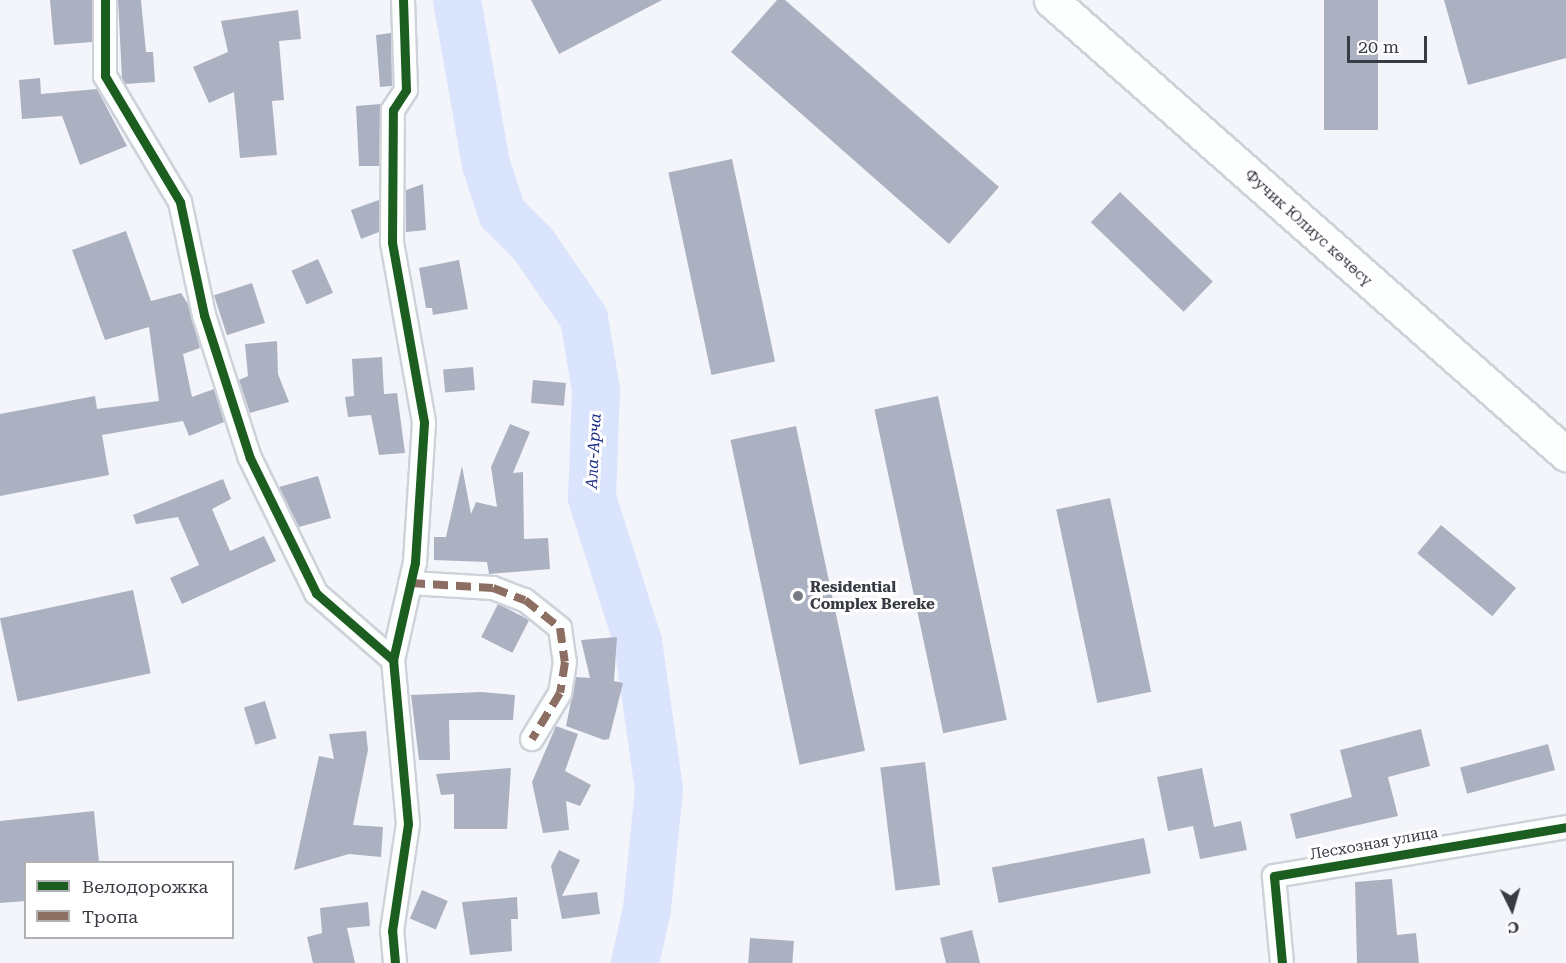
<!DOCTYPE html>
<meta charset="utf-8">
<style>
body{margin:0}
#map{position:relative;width:1566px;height:963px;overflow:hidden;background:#f3f5fa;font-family:"Roboto Serif",serif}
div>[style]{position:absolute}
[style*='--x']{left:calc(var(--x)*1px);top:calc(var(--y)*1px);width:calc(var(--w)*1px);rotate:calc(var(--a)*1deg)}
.river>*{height:48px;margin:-24px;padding:0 24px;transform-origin:24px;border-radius:24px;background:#dae4fc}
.building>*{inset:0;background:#acb1c2;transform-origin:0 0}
.roads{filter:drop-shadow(2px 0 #cfd2d9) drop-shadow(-2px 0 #cfd2d9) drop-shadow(0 2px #cfd2d9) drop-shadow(0 -2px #cfd2d9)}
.minor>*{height:22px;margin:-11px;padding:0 11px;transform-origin:11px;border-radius:11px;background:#fdfefe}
.primary>*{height:33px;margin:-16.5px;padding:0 16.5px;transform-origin:16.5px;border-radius:16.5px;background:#fdfefe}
.quiet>*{height:8px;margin-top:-4px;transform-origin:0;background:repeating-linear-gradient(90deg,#8d6e63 0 15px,transparent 0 23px)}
.cycleway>*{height:9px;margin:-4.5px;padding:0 4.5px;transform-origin:4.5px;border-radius:4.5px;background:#1b5e20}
.dots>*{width:16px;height:16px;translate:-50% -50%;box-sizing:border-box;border:3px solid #fff;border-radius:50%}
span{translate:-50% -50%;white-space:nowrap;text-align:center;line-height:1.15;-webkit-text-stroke:6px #fff;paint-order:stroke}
.street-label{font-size:15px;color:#383b44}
.poi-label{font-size:15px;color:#383b44;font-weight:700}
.left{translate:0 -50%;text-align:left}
.water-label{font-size:16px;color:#1a2d85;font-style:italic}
.legend{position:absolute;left:24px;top:861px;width:210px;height:78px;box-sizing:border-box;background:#fff;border:2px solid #afb1b4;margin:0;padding:8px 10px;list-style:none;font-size:18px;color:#383b44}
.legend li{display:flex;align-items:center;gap:12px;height:30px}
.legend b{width:30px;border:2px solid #afb1b4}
.north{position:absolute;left:1482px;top:879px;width:60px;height:60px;-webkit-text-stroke:4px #fff;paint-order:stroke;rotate:175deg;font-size:16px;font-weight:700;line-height:24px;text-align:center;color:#383b44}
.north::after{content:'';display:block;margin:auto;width:21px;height:27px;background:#383b44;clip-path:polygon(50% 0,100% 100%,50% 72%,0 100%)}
.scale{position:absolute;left:1347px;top:36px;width:80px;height:27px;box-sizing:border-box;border:3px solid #383b44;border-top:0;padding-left:8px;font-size:18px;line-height:21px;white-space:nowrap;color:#383b44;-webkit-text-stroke:4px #fff;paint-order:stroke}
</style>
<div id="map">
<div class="river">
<div style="--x:457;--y:0;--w:167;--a:80"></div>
<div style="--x:486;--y:164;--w:52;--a:71.9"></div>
<div style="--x:502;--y:213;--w:44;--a:45"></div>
<div style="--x:533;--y:244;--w:90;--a:55.4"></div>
<div style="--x:584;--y:318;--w:73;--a:80.5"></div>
<div style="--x:596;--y:390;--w:108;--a:92.1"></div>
<div style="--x:592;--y:498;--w:151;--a:72.3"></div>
<div style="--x:638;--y:642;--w:149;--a:81.9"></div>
<div style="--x:659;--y:790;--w:120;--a:95.8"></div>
<div style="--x:647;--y:909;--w:55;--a:102.5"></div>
</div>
<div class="building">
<div style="clip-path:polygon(50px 0,92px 0,92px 42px,54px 45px)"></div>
<div style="clip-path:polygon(118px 0,141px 0,146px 52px,153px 52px,155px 82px,125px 84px,122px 78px)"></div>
<div style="clip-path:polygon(531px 0,662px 0,559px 54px)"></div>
<div style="clip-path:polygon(777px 0,785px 0,999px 187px,949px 244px,731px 52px)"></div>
<div style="left:1324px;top:0;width:54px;height:130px"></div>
<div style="clip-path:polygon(1444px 0,1566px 0,1566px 58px,1468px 85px)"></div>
<div style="clip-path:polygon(298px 10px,301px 39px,279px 41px,284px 100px,272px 101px,277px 155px,240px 158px,234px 92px,209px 103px,193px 67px,228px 52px,221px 21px)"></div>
<div style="clip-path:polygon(391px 33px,392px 86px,380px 87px,376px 35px)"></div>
<div style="clip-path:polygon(40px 78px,41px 94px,97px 89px,127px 146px,80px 165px,62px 116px,22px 119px,19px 80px)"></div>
<div style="clip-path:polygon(381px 104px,379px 166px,359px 166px,356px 106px)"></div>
<div style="left:732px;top:159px;width:207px;height:65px;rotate:78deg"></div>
<div style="clip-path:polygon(423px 184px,426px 230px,406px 232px,406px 190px)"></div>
<div style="left:1120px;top:192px;width:129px;height:42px;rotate:44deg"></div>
<div style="clip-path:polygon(379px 200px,379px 232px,361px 239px,351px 210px)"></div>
<div style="clip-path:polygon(126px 231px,151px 301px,181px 293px,188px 304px,200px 348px,183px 354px,192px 397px,214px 389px,224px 422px,189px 436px,183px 421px,102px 435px,109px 475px,0 496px,0 414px,95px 396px,97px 409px,159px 401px,149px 327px,105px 340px,72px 250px)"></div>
<div style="left:318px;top:259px;width:37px;height:29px;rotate:66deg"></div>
<div style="clip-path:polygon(459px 260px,468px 309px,433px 315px,432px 308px,426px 308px,419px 268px)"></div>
<div style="left:252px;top:283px;width:42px;height:40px;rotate:72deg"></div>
<div style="clip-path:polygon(277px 341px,278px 374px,289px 402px,250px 413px,239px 380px,248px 376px,245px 344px)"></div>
<div style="clip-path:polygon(382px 357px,384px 394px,397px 393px,405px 453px,379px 455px,371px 415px,348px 417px,345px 397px,354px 396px,352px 359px)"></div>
<div style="left:473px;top:367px;width:23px;height:30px;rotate:85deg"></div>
<div style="left:533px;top:380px;width:33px;height:23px;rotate:5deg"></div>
<div style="left:938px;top:396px;width:331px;height:65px;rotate:78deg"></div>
<div style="clip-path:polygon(510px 424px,530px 432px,513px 473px,523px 472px,524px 539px,548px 538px,550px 569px,489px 574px,487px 562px,434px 560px,434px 537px,446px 537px,462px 466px,471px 514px,476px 502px,497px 507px,491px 467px)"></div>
<div style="left:796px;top:426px;width:332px;height:67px;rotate:78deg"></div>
<div style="clip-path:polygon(318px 476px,331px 518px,299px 527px,279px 487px)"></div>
<div style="clip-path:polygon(223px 479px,231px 499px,212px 509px,230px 551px,264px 536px,276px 561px,182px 604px,170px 578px,199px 565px,178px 517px,136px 524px,133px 515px)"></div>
<div style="left:1110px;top:498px;width:198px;height:55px;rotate:78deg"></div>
<div style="left:1441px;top:525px;width:98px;height:37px;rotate:40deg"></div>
<div style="left:133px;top:590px;width:85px;height:136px;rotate:78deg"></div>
<div style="left:498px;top:604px;width:35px;height:37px;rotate:27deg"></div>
<div style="clip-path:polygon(617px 637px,614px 681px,623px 683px,609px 739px,604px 740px,566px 726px,576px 677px,590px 678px,581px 640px)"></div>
<div style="clip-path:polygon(481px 692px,515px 695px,513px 720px,449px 720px,450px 760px,419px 760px,411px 695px)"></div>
<div style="left:265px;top:701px;width:39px;height:22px;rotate:73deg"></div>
<div style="clip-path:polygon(556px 726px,578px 734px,565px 771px,591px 785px,580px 806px,566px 801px,569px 830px,543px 833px,532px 782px)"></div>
<div style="clip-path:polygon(1421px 729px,1430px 766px,1388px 777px,1398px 816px,1296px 839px,1290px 814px,1352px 797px,1340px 750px)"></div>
<div style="clip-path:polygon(366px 731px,368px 750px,353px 825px,383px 827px,381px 857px,349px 854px,294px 870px,319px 756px,334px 759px,329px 734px)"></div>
<div style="left:1548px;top:744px;width:27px;height:91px;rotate:75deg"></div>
<div style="left:925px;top:762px;width:124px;height:45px;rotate:83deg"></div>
<div style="clip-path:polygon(511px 768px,507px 829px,454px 829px,454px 794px,441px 795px,436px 774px)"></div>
<div style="clip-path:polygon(1202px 768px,1214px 827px,1241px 821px,1247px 850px,1200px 859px,1193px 826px,1168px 831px,1157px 777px)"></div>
<div style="clip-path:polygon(94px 811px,99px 862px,26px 862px,26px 901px,0 903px,0 821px)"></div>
<div style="left:1144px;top:838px;width:36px;height:155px;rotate:79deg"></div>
<div style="clip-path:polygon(559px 850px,580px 860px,562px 896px,597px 892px,600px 914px,562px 919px,551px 866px)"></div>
<div style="clip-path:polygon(1392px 879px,1397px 935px,1416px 933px,1419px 963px,1357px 963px,1355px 882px)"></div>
<div style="left:422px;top:890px;width:28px;height:31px;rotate:23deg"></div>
<div style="clip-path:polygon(517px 897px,518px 919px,511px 919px,512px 951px,470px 955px,462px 902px)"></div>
<div style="clip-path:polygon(368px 902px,370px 926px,347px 928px,355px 963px,313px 963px,307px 937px,322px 933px,320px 908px)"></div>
<div style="clip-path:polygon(972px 930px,980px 963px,946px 963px,940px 938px)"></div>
<div style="left:750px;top:938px;width:44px;height:25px;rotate:4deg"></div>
</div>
<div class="roads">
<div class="minor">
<div style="--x:105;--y:0;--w:76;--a:90"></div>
<div style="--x:105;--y:76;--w:147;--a:59.2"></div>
<div style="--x:180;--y:202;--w:116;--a:78"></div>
<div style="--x:204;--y:315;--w:150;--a:72.2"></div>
<div style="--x:250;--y:458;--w:150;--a:63.9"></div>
<div style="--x:316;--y:593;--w:102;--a:41"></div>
<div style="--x:410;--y:583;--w:83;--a:3.4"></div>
<div style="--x:493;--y:588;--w:34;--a:21"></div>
<div style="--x:525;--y:600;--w:45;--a:38.7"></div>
<div style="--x:560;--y:628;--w:34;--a:82"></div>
<div style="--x:565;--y:662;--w:31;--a:99"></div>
<div style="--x:560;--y:693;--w:54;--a:121.3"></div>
<div style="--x:395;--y:963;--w:32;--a:-95"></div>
<div style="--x:392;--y:931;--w:108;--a:-81.5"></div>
<div style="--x:408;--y:824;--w:165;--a:-95.2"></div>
<div style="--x:393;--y:660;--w:100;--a:-77.3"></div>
<div style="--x:415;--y:562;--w:140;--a:-86.3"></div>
<div style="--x:424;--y:422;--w:183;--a:-100.1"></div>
<div style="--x:392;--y:242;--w:132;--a:-89.6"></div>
<div style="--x:393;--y:110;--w:24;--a:-57"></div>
<div style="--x:406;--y:90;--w:90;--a:-91.9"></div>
<div style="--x:1282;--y:963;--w:87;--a:-95.3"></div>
<div style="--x:1274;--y:876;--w:296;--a:-9.5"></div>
</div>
<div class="primary">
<div style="--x:1051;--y:0;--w:687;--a:41.4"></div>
</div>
</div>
<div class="quiet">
<div style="--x:410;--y:583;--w:83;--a:3.4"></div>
<div style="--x:493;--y:588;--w:34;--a:21"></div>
<div style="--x:525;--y:600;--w:45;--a:38.7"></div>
<div style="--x:560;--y:628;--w:34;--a:82"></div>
<div style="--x:565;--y:662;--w:31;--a:99"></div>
<div style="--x:560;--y:693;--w:54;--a:121.3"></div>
</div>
<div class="cycleway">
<div style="--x:105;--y:0;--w:76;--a:90"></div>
<div style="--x:105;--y:76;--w:147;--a:59.2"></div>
<div style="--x:180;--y:202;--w:116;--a:78"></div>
<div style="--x:204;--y:315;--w:150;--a:72.2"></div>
<div style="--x:250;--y:458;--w:150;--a:63.9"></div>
<div style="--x:316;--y:593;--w:102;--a:41"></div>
<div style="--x:395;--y:963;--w:32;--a:-95"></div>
<div style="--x:392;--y:931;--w:108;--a:-81.5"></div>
<div style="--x:408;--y:824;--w:165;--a:-95.2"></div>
<div style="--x:393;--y:660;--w:100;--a:-77.3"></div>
<div style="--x:415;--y:562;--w:140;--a:-86.3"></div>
<div style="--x:424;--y:422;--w:183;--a:-100.1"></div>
<div style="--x:392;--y:242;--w:132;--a:-89.6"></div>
<div style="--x:393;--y:110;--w:24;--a:-57"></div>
<div style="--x:406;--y:90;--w:90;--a:-91.9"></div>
<div style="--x:1282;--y:963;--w:87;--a:-95.3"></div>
<div style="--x:1274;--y:876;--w:296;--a:-9.5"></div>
</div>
<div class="dots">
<div style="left:798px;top:596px;background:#797c84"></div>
</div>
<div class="street-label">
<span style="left:1308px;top:228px;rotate:42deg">Фучик Юлиус көчөсү</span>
<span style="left:1374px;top:844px;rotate:-10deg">Лесхозная улица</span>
</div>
<div class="poi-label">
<span class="left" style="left:810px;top:596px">Residential<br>Complex Bereke</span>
</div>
<div class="water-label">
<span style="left:594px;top:451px;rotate:-87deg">Ала-Арча</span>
</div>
<ul class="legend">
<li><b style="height:8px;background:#1b5e20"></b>Велодорожка</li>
<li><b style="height:8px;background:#8d6e63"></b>Тропа</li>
</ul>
<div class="north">С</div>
<div class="scale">20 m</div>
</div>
